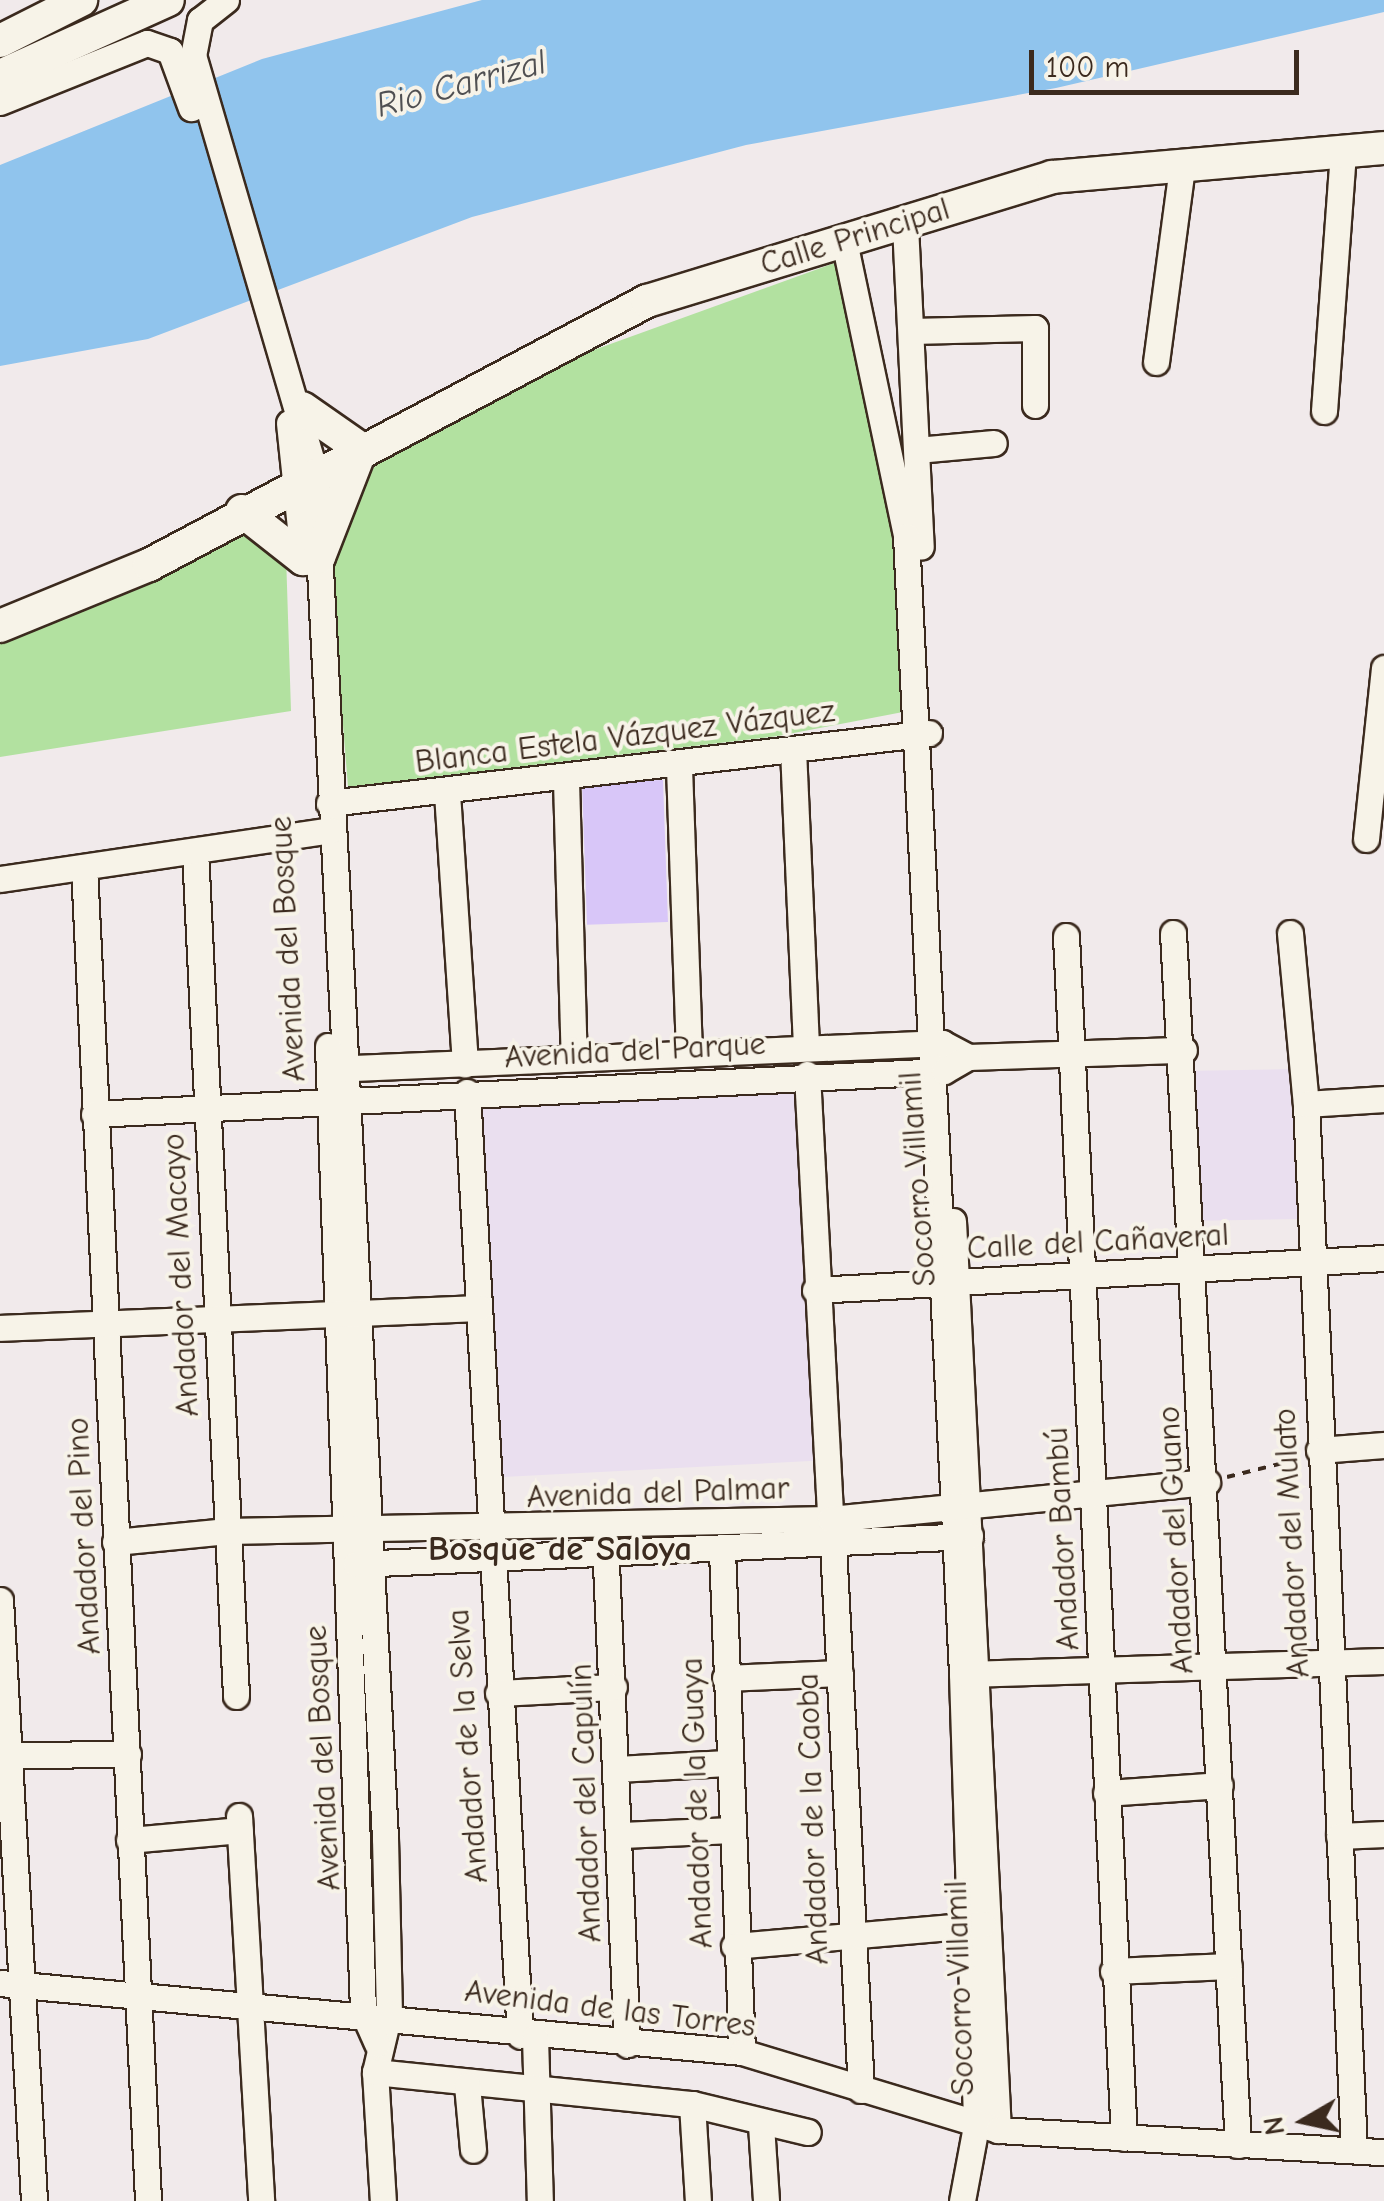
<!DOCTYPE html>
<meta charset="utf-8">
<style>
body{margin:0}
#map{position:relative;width:1384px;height:2201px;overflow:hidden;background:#f1eaeb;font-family:"Comic Neue",sans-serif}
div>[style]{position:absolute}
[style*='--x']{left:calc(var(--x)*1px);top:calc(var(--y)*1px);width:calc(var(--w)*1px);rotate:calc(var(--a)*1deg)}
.built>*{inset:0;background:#eadfef;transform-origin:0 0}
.green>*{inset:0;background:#b2e1a0}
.water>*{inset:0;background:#90c4ed}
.building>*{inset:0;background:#d8c6f8;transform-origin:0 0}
.path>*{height:4px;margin-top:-2px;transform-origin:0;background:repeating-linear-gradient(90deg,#3b2a1e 0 8px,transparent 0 16px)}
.roads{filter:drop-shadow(2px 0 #3b2a1e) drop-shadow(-2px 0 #3b2a1e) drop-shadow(0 2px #3b2a1e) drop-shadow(0 -2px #3b2a1e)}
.minor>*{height:25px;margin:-12.5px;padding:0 12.5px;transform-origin:12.5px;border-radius:12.5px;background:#f7f3e8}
.major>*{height:32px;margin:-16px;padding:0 16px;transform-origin:16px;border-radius:16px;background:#f7f3e8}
span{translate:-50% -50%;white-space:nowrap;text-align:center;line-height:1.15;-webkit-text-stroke:8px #f7f3e8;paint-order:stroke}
.street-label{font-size:32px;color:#3b2a1e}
.water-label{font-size:35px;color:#505052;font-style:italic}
.neighbourhood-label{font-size:35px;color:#3b2a1e;font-weight:700}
.north{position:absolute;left:1254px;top:2071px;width:100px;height:100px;-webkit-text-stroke:8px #f7f3e8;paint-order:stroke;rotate:261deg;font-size:28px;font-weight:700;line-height:40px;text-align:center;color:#3b2a1e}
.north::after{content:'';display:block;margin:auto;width:35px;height:45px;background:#3b2a1e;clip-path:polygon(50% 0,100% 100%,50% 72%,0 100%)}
.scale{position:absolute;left:1029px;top:50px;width:270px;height:45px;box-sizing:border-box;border:5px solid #3b2a1e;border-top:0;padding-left:12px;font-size:30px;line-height:35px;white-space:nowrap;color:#3b2a1e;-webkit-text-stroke:8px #f7f3e8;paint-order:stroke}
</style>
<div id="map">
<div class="built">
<div style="left:1297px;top:1069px;width:150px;height:101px;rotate:89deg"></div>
<div style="left:800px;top:1087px;width:374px;height:320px;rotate:87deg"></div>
</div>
<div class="green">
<div style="clip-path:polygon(840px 261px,896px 546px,903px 712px,778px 736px,348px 787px,331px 575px,347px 494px,403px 439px,580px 355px)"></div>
<div style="clip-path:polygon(254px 530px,286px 555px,291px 711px,0 757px,0 632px,155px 582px)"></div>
</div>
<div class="water">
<div style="clip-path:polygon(482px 0,1384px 0,1384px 12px,1056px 88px,746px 145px,472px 217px,148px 339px,0 366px,0 165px,262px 59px)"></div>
</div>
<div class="building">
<div style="left:663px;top:780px;width:142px;height:81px;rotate:88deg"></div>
</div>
<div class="path">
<div style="--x:1227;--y:1477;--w:74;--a:-14"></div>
</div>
<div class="roads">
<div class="minor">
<div style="--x:226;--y:0;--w:33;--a:142"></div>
<div style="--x:200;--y:20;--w:36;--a:101"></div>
<div style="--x:193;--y:55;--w:434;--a:73.7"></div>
<div style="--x:315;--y:471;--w:1369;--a:87.07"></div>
<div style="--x:385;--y:1838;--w:175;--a:88.7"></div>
<div style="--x:389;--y:2013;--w:61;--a:103.3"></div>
<div style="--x:375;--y:2072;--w:129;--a:86.5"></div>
<div style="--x:0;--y:102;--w:158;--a:-21.9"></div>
<div style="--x:147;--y:43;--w:24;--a:19"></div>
<div style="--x:170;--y:51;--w:61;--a:69.8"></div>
<div style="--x:905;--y:225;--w:322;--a:87.2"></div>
<div style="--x:844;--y:241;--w:301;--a:78.1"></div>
<div style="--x:906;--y:536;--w:1139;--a:87.18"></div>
<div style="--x:962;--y:1674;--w:452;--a:88.2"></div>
<div style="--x:976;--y:2126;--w:76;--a:100.6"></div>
<div style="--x:911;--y:331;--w:124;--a:-1.4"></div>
<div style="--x:1035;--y:328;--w:77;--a:90"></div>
<div style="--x:1156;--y:362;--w:198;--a:-82.4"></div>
<div style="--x:1324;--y:411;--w:261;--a:-85.8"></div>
<div style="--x:289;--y:423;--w:125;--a:84"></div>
<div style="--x:917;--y:450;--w:77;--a:-5.2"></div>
<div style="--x:793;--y:749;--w:297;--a:87.5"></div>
<div style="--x:679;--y:767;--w:285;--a:88"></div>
<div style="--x:566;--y:780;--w:278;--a:88.4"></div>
<div style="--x:447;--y:793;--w:272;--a:86.2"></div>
<div style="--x:329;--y:803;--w:604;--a:-6.65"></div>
<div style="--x:1366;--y:839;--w:172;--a:-84"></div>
<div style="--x:195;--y:851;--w:846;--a:87.22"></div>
<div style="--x:84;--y:867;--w:1336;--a:87.25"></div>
<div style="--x:0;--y:879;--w:334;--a:-8.4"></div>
<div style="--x:1173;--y:933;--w:1214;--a:86.93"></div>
<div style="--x:1290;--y:933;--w:172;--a:84.7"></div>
<div style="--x:1306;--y:1104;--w:1047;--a:87.37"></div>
<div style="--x:1066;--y:936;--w:1203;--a:87.24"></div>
<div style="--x:328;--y:1046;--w:967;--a:87.92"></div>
<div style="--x:363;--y:2012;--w:35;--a:66"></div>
<div style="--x:330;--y:1069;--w:613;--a:-2.43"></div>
<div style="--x:942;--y:1043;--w:30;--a:28"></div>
<div style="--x:968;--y:1057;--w:216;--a:-1.9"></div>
<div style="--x:807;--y:1074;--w:446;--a:87"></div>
<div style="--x:467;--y:1092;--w:945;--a:86.79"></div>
<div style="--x:1306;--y:1104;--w:78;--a:-3.7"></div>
<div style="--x:94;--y:1114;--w:851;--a:-2.9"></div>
<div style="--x:944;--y:1071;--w:28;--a:-30"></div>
<div style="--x:953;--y:1221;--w:910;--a:87.17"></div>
<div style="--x:815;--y:1290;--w:570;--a:-3.22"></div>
<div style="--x:0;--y:1328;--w:479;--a:-2.4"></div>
<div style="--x:1319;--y:1450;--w:65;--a:-4.4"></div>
<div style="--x:605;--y:1541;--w:504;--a:87.5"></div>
<div style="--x:115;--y:1542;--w:113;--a:-5.6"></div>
<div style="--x:227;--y:1531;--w:603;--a:-1.14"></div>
<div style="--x:830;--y:1519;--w:379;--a:-5.6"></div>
<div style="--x:833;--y:1545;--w:546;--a:87.06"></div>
<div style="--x:722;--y:1551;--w:501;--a:87.71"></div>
<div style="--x:356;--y:1564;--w:615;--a:-2.61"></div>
<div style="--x:0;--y:1600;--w:602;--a:86.76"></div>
<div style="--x:967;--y:1674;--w:417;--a:-1.8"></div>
<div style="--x:725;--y:1678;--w:115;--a:-2.5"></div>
<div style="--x:498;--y:1693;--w:116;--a:-3"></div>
<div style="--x:0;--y:1755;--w:128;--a:-0.4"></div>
<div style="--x:617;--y:1769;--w:110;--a:-3.1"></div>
<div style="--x:1106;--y:1793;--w:114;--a:-4"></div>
<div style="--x:239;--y:1816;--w:386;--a:86.7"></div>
<div style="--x:622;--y:1835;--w:110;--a:-2.6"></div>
<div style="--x:1339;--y:1836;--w:45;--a:-2.5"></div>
<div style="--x:129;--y:1840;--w:111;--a:-5.1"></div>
<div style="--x:734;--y:1946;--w:250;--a:-5"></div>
<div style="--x:1113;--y:1971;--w:116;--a:-2.5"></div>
<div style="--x:0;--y:1983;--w:745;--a:5.31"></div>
<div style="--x:742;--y:2052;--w:268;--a:16.9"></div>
<div style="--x:998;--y:2130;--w:387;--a:3.3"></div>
<div style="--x:535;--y:2037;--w:164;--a:88.3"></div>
<div style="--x:375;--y:2072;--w:319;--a:5.8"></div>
<div style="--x:692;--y:2104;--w:119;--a:13.6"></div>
<div style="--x:467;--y:2085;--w:65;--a:84.7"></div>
<div style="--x:692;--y:2104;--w:97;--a:86.5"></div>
<div style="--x:761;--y:2125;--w:76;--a:86.2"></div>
</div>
<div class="major">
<div style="--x:0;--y:41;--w:91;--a:-26.8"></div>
<div style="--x:0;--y:76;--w:184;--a:-24.3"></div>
<div style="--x:302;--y:408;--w:72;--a:34.8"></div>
<div style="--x:242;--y:511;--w:78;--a:38.2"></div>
<div style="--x:303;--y:559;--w:16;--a:-7"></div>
<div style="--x:319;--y:557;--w:116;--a:-68.7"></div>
<div style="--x:0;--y:626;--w:161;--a:-22.3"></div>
<div style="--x:149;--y:565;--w:564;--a:-27.93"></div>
<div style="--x:647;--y:301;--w:424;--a:-17"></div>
<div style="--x:1052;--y:177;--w:333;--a:-5"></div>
</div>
</div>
<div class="street-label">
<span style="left:855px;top:237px;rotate:-17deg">Calle Principal</span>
<span style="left:625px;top:737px;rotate:-7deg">Blanca Estela Vázquez Vázquez</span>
<span style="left:288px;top:949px;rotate:-93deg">Avenida del Bosque</span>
<span style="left:635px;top:1051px;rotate:-3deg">Avenida del Parque</span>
<span style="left:918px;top:1179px;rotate:-94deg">Socorro Villamil</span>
<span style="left:1098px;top:1242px;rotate:-3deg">Calle del Cañaveral</span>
<span style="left:181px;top:1275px;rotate:-93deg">Andador del Macayo</span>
<span style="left:658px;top:1493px;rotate:-2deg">Avenida del Palmar</span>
<span style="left:84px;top:1536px;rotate:-93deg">Andador del Pino</span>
<span style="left:1063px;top:1539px;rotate:-93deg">Andador Bambú</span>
<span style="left:1176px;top:1540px;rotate:-93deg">Andador del Guano</span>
<span style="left:1292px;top:1543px;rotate:-93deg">Andador del Mulato</span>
<span style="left:468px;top:1746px;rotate:-94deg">Andador de la Selva</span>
<span style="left:323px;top:1758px;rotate:-93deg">Avenida del Bosque</span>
<span style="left:586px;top:1803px;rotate:-92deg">Andador del Capulín</span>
<span style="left:697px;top:1803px;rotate:-92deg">Andador de la Guaya</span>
<span style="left:813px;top:1819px;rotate:-92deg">Andador de la Caoba</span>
<span style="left:960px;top:1988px;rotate:-92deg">Socorro Villamil</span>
<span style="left:610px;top:2009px;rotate:7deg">Avenida de las Torres</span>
</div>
<div class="water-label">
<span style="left:461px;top:84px;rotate:-15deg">Rio Carrizal</span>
</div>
<div class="neighbourhood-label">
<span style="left:560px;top:1549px">Bosque de Saloya</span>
</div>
<div class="north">N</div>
<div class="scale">100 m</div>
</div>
